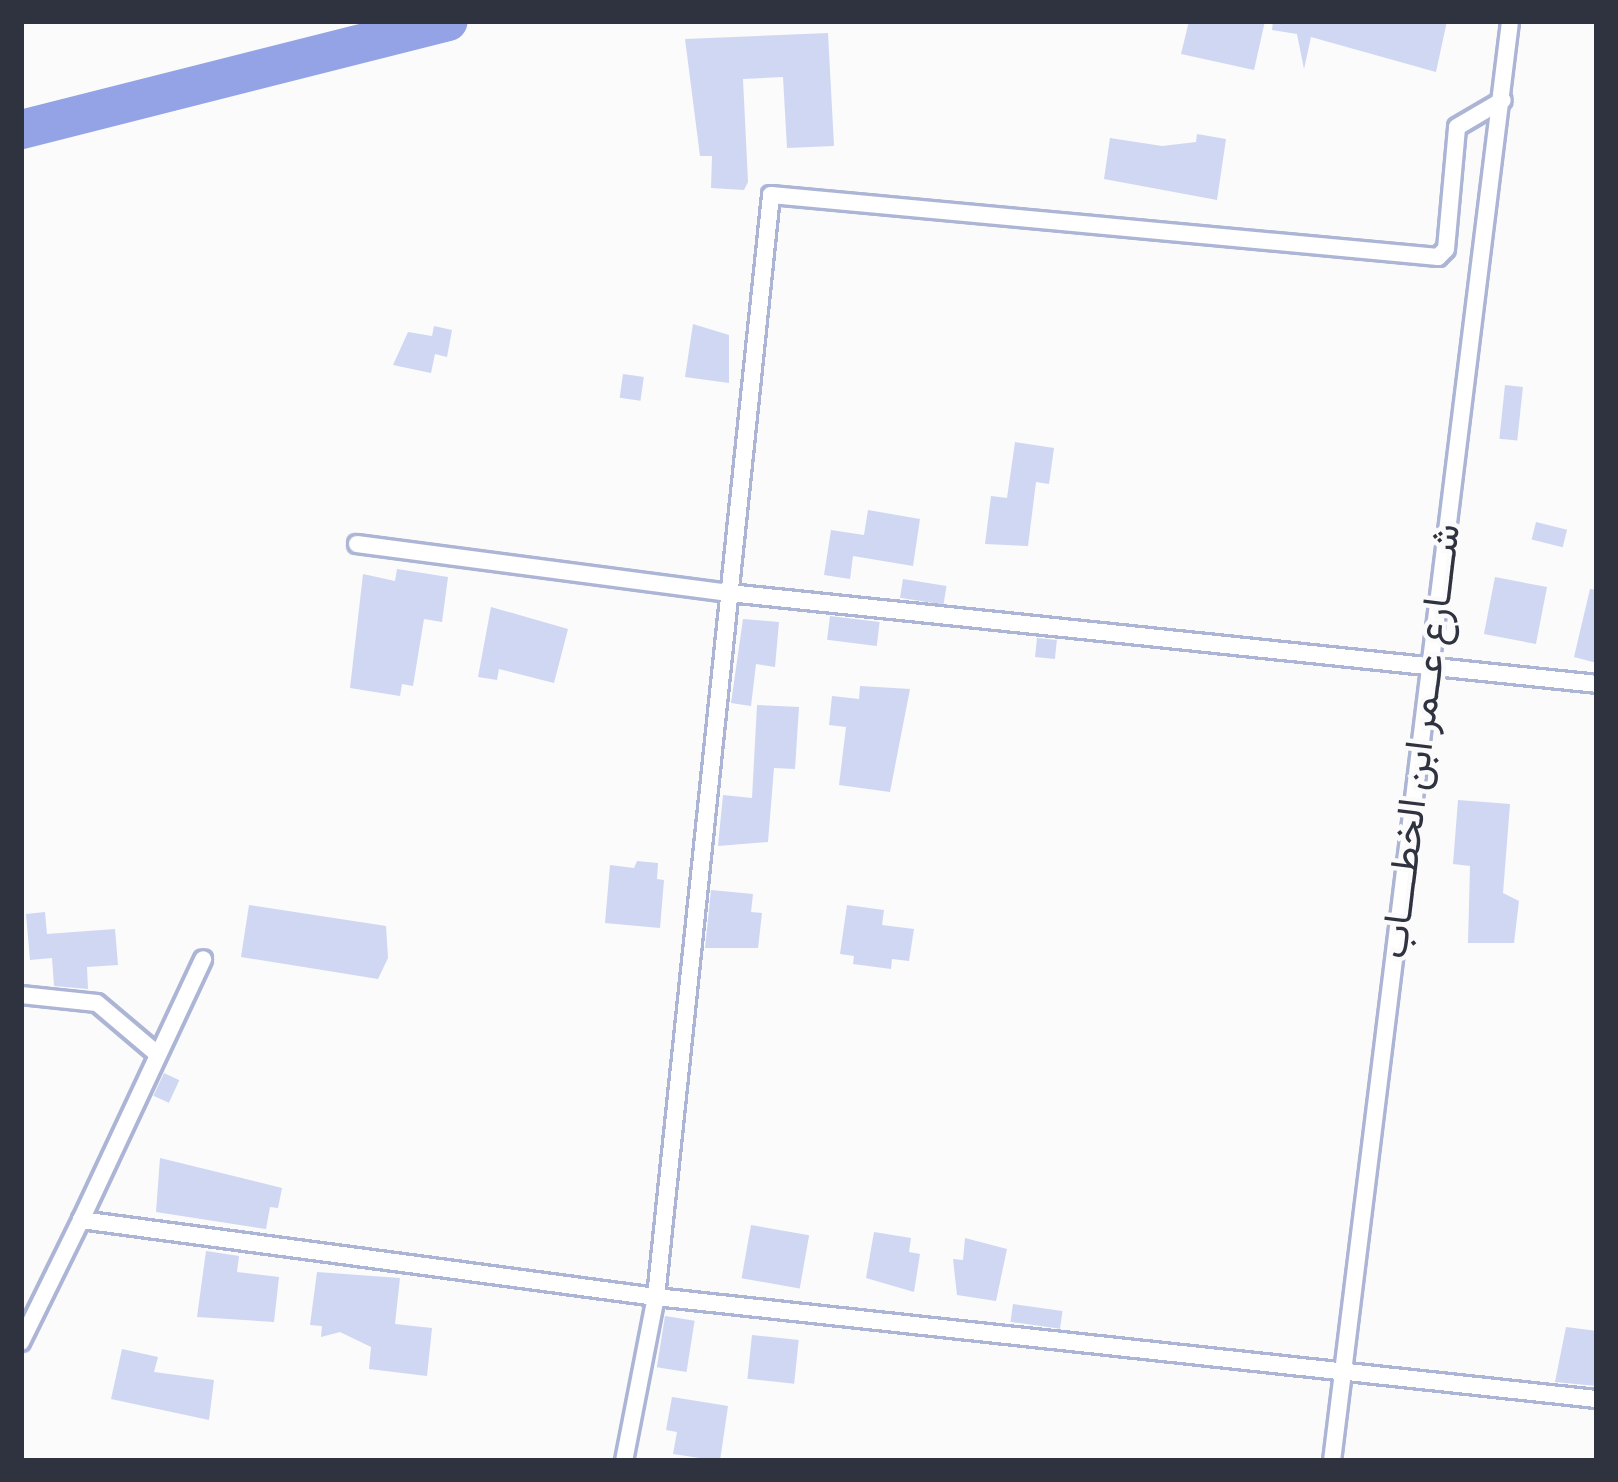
<!DOCTYPE html>
<meta charset="utf-8">
<style>
body{margin:0}
#map{position:relative;width:1618px;height:1482px;overflow:hidden;background:#fbfbfb;font-family:"Fira Sans Condensed",Vazirmatn,sans-serif}
div>[style]{position:absolute}
[style*='--x']{left:calc(var(--x)*1px);top:calc(var(--y)*1px);width:calc(var(--w)*1px);rotate:calc(var(--a)*1deg)}
.river>*{height:39px;margin:-19.5px;padding:0 19.5px;transform-origin:19.5px;border-radius:19.5px;background:#93a3e5}
.building>*{inset:0;background:#cfd7f3;transform-origin:0 0}
.roads{filter:drop-shadow(3px 0 #acb5d5) drop-shadow(-3px 0 #acb5d5) drop-shadow(0 3px #acb5d5) drop-shadow(0 -3px #acb5d5)}
.minor>*{height:16px;margin:-8px;padding:0 8px;transform-origin:8px;border-radius:8px;background:#fff}
span{translate:-50% -50%;white-space:nowrap;text-align:center;line-height:1.15;-webkit-text-stroke:9px #fbfbfb;paint-order:stroke}
.street-label{font-size:39px;color:#2f323f}
.frame{position:absolute;inset:0;border:24px solid #2f323f;pointer-events:none}
</style>
<div id="map">
<div class="river">
<div style="--x:21;--y:129;--w:440;--a:-14.2"></div>
</div>
<div class="building">
<div style="clip-path:polygon(1189px 21px,1265px 21px,1254px 70px,1181px 54px)"></div>
<div style="clip-path:polygon(1273px 21px,1447px 21px,1436px 72px,1311px 37px,1304px 69px,1297px 34px,1272px 30px)"></div>
<div style="clip-path:polygon(828px 33px,834px 146px,787px 148px,783px 77px,743px 79px,748px 182px,744px 190px,711px 188px,712px 156px,700px 156px,685px 39px)"></div>
<div style="clip-path:polygon(1197px 134px,1226px 139px,1217px 200px,1104px 179px,1110px 138px,1162px 146px,1196px 142px)"></div>
<div style="clip-path:polygon(693px 324px,729px 335px,729px 383px,685px 377px)"></div>
<div style="clip-path:polygon(434px 326px,452px 330px,447px 357px,435px 354px,431px 373px,393px 365px,408px 332px,432px 336px)"></div>
<div style="left:623px;top:374px;width:21px;height:24px;rotate:8deg"></div>
<div style="left:1505px;top:385px;width:18px;height:54px;rotate:6deg"></div>
<div style="clip-path:polygon(1015px 442px,1054px 448px,1049px 484px,1036px 482px,1028px 546px,985px 544px,991px 496px,1007px 498px)"></div>
<div style="clip-path:polygon(868px 510px,920px 519px,913px 566px,853px 556px,850px 579px,824px 575px,831px 530px,864px 535px)"></div>
<div style="left:1536px;top:522px;width:32px;height:18px;rotate:14deg"></div>
<div style="clip-path:polygon(397px 569px,448px 577px,442px 622px,424px 619px,413px 686px,402px 684px,400px 696px,350px 688px,363px 574px,395px 581px)"></div>
<div style="left:1495px;top:577px;width:53px;height:58px;rotate:11deg"></div>
<div style="left:903px;top:579px;width:44px;height:19px;rotate:9deg"></div>
<div style="clip-path:polygon(1590px 589px,1597px 590px,1597px 663px,1574px 657px)"></div>
<div style="clip-path:polygon(491px 607px,568px 629px,554px 683px,499px 669px,497px 680px,478px 677px)"></div>
<div style="left:830px;top:616px;width:50px;height:24px;rotate:7deg"></div>
<div style="clip-path:polygon(743px 619px,779px 622px,775px 667px,756px 664px,751px 706px,731px 703px)"></div>
<div style="left:1037px;top:638px;width:20px;height:19px;rotate:6deg"></div>
<div style="clip-path:polygon(860px 686px,910px 689px,890px 792px,839px 785px,846px 727px,829px 725px,832px 696px,859px 699px)"></div>
<div style="clip-path:polygon(757px 705px,799px 707px,795px 769px,774px 768px,768px 842px,718px 846px,723px 795px,752px 798px)"></div>
<div style="clip-path:polygon(1458px 800px,1510px 804px,1503px 893px,1519px 901px,1514px 943px,1468px 943px,1470px 866px,1453px 864px)"></div>
<div style="clip-path:polygon(637px 861px,658px 863px,657px 879px,664px 880px,660px 928px,605px 923px,610px 865px,634px 868px)"></div>
<div style="clip-path:polygon(711px 890px,753px 894px,751px 912px,762px 913px,758px 948px,705px 948px)"></div>
<div style="clip-path:polygon(249px 905px,386px 926px,388px 958px,378px 979px,241px 957px)"></div>
<div style="clip-path:polygon(847px 905px,884px 910px,882px 925px,914px 929px,909px 961px,892px 959px,891px 969px,853px 964px,854px 956px,840px 954px)"></div>
<div style="clip-path:polygon(45px 912px,47px 934px,115px 929px,118px 965px,87px 967px,88px 989px,54px 986px,52px 958px,30px 960px,26px 914px)"></div>
<div style="left:164px;top:1073px;width:17px;height:25px;rotate:25deg"></div>
<div style="clip-path:polygon(160px 1158px,282px 1188px,278px 1208px,270px 1207px,266px 1229px,156px 1212px)"></div>
<div style="left:751px;top:1225px;width:59px;height:54px;rotate:10deg"></div>
<div style="clip-path:polygon(874px 1232px,911px 1238px,909px 1252px,920px 1254px,914px 1292px,866px 1278px)"></div>
<div style="clip-path:polygon(965px 1238px,1007px 1249px,996px 1301px,957px 1295px,953px 1259px,963px 1260px)"></div>
<div style="clip-path:polygon(206px 1251px,239px 1256px,237px 1272px,279px 1277px,274px 1322px,197px 1317px)"></div>
<div style="clip-path:polygon(317px 1272px,400px 1278px,395px 1324px,432px 1328px,427px 1376px,369px 1369px,371px 1347px,340px 1332px,321px 1337px,322px 1326px,310px 1325px)"></div>
<div style="left:1013px;top:1304px;width:50px;height:18px;rotate:8deg"></div>
<div style="left:665px;top:1316px;width:30px;height:52px;rotate:9deg"></div>
<div style="clip-path:polygon(1566px 1327px,1597px 1331px,1597px 1386px,1555px 1382px)"></div>
<div style="left:752px;top:1335px;width:47px;height:44px;rotate:6deg"></div>
<div style="clip-path:polygon(122px 1349px,158px 1357px,154px 1372px,214px 1380px,209px 1420px,111px 1399px)"></div>
<div style="clip-path:polygon(672px 1397px,728px 1406px,720px 1461px,673px 1454px,677px 1432px,666px 1430px)"></div>
</div>
<div class="roads">
<div class="minor">
<div style="--x:357;--y:544;--w:375;--a:7.5"></div>
<div style="--x:729;--y:593;--w:873;--a:5.98"></div>
<div style="--x:21;--y:995;--w:76;--a:6"></div>
<div style="--x:97;--y:1003;--w:76;--a:40.2"></div>
<div style="--x:81;--y:1220;--w:288;--a:-64.9"></div>
<div style="--x:21;--y:1342;--w:136;--a:-63.8"></div>
<div style="--x:81;--y:1220;--w:580;--a:7.63"></div>
<div style="--x:656;--y:1297;--w:947;--a:6.19"></div>
<div style="--x:624;--y:1461;--w:167;--a:-79"></div>
<div style="--x:656;--y:1297;--w:1108;--a:-84.04"></div>
<div style="--x:771;--y:195;--w:670;--a:5.31"></div>
<div style="--x:1438;--y:257;--w:11;--a:-45"></div>
<div style="--x:1446;--y:249;--w:122;--a:-84.8"></div>
<div style="--x:1457;--y:127;--w:53;--a:-30.4"></div>
<div style="--x:1332;--y:1461;--w:1451;--a:-82.95"></div>
</div>
</div>
<div class="street-label">
<span style="left:1420px;top:741px;rotate:-83deg">شــــارع عــمر ابن الخطــــاب</span>
</div>
<div class="frame"></div>
</div>
